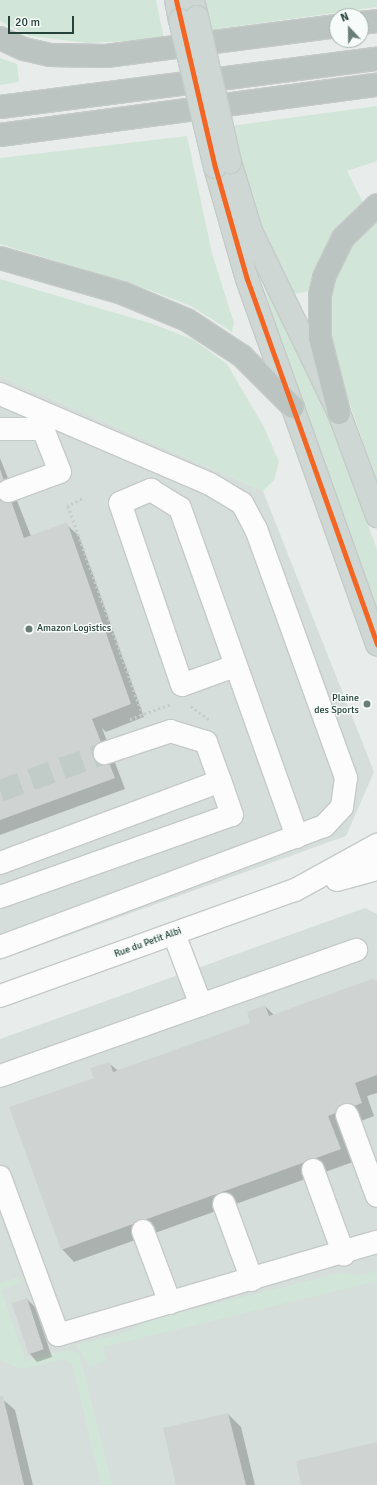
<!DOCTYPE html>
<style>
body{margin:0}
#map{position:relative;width:377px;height:1485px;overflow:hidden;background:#e8edeb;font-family:Signika,sans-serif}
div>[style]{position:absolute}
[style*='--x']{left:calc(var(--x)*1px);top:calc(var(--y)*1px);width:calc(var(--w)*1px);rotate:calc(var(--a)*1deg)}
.built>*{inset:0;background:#d6dedb}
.green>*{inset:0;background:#d1e6d8}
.shadow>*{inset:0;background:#0003}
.building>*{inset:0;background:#cfd4d2;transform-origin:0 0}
.minor-tunnel>*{height:22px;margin-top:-11px;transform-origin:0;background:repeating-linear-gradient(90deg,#c1cbc8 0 22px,transparent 0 33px)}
.path>*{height:2.5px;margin-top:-1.25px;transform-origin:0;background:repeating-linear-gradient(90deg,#c3ccca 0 2px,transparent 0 5px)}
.roads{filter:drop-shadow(1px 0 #c5cac8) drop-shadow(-1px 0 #c5cac8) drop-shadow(0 1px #c5cac8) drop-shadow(0 -1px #c5cac8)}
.minor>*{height:22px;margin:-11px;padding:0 11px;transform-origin:11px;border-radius:11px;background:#fcfcfc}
.major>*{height:22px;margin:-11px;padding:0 11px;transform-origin:11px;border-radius:11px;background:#cfd7d5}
.highway>*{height:22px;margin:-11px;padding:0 11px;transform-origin:11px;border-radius:11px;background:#bcc4c2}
.bridges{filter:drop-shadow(1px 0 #c3ccc9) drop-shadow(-1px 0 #c3ccc9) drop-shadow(0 1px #c3ccc9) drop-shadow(0 -1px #c3ccc9)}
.major-bridge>*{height:22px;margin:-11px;padding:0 11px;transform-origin:11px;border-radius:11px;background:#cfd7d5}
.bus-1>*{height:5px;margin:-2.5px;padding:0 2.5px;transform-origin:2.5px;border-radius:2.5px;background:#f26522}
.dots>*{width:11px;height:11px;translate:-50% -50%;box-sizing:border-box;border:2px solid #f7fbf9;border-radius:50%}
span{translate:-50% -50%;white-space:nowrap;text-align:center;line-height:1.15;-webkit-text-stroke:3px #f7fbf9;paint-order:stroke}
.poi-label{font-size:10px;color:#24423a}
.left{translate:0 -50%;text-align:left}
.right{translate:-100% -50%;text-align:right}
.street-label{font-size:10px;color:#24423a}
.north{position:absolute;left:329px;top:8px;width:40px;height:40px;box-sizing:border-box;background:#f7fbf9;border:1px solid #a3b1ad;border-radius:50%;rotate:338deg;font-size:11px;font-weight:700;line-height:16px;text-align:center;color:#24423a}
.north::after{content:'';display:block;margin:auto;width:14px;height:18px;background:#697e78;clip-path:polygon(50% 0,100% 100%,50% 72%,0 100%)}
.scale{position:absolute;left:8px;top:16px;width:66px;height:18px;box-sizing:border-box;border:2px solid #24423a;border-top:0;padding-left:5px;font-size:12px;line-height:14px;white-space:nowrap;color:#24423a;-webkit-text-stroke:3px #f7fbf9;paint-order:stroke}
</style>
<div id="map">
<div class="built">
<div style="clip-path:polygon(0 376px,263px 491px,374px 772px,346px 836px,0 960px)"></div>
<div style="clip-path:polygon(365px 908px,377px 914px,377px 1485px,0 1485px,0 1039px)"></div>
</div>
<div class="green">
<div style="clip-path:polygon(0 0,156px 0,164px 39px,88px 43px,29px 36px,0 21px)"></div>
<div style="clip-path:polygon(202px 0,377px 0,377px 7px,210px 30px)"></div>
<div style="clip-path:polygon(0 58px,17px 64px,19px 82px,0 85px)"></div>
<div style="clip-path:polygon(377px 106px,377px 161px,347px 171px,364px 205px,313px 285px,306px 292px,292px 294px,261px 237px,231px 126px)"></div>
<div style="clip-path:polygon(187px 136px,212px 253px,234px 323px,232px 332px,191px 306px,147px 289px,0 244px,0 158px)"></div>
<div style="clip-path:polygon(377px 219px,377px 482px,333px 356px,326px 320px,331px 288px,343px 258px,356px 238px)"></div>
<div style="clip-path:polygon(258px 266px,314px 378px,377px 549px,377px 613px,281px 343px)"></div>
<div style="clip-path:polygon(0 279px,153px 324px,194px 340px,227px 364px,264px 427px,279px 462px,274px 480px,263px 491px,0 376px)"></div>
<div style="clip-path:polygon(377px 1271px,377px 1281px,103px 1347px,106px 1361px,89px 1366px,76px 1345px,131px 1331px,150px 1320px,340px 1273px,358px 1276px)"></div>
<div style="clip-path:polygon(20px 1277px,22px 1282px,1px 1290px,26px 1361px,66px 1350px,79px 1353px,112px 1485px,101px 1485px,72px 1363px,64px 1359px,22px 1369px,0 1360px,0 1283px)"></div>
</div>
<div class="shadow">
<div style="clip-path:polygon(0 458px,31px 536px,66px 524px,79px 536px,144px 717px,106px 732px,102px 728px,125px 789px,0 835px)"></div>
<div style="clip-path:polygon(377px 982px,377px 1093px,367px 1096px,374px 1116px,340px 1129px,353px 1162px,74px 1262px,62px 1249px,95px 1079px,109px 1063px,118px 1071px,252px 1023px,265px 1006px,274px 1015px)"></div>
<div style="clip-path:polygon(27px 1299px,35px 1307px,52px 1357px,37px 1362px,30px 1354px,13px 1304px)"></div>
<div style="clip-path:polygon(0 1397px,15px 1410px,33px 1485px,0 1485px)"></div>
<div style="clip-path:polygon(228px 1414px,241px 1427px,255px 1485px,177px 1485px)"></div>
</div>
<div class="building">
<div style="clip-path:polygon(0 469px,24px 538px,67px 522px,131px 704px,92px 719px,115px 778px,0 820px)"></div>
<div style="clip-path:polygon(372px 979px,377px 981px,377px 1075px,355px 1083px,362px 1103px,328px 1116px,341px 1149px,61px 1250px,9px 1107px,94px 1078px,90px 1068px,110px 1062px,113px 1072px,250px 1023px,247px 1012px,265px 1005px,269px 1016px)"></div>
<div style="left:27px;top:1298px;width:54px;height:16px;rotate:72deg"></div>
<div style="clip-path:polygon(0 1396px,3px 1396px,24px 1485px,0 1485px)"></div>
<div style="clip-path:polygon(228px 1413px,246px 1485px,176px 1485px,163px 1428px)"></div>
<div style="clip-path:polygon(377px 1442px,377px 1485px,301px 1485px,296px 1461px)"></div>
</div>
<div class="minor-tunnel">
<div style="--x:0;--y:791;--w:112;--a:-19.9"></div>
</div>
<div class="path">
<div style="--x:82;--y:499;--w:16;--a:153"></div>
<div style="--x:68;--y:506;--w:222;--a:70.3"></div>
<div style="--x:191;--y:706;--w:22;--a:36"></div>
<div style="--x:130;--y:719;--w:44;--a:-20.1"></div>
</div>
<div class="roads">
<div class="minor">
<div style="--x:0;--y:394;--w:228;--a:23.2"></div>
<div style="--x:210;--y:484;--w:37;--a:31"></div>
<div style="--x:242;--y:503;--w:30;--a:62"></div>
<div style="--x:256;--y:529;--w:265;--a:70.1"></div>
<div style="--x:346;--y:778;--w:29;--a:98"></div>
<div style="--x:342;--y:807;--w:26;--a:133"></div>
<div style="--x:324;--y:826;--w:346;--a:159.5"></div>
<div style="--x:0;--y:429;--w:43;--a:0"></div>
<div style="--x:43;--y:429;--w:46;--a:68.4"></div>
<div style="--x:60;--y:472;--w:55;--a:159.9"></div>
<div style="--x:235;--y:666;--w:56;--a:160.3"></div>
<div style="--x:182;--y:685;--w:192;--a:-108.8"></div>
<div style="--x:120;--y:503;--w:34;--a:-23"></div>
<div style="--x:151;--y:490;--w:34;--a:32"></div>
<div style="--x:180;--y:508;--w:349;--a:70.4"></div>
<div style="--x:0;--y:863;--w:235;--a:-20.4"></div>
<div style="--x:220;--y:781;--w:41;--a:-109.7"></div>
<div style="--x:206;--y:742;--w:37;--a:-163"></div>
<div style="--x:171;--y:731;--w:70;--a:161.6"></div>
<div style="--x:337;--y:880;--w:41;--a:-15.4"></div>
<div style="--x:0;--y:897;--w:246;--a:-19.5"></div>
<div style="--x:232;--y:815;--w:36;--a:-109"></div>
<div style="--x:174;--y:934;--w:76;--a:69.2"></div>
<div style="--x:0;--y:996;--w:313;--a:-19.8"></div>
<div style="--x:295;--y:890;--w:94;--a:-28.8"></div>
<div style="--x:0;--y:1076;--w:378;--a:-19.5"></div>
<div style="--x:347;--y:1115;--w:86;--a:69.7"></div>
<div style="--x:313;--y:1170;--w:90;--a:70"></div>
<div style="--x:0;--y:1177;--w:168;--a:69.8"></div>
<div style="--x:58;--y:1335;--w:332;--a:-16.3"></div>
<div style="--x:224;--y:1204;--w:81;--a:69.8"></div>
<div style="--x:143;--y:1231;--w:77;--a:69.4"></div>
</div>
<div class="major">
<div style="--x:176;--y:0;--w:20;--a:79"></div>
<div style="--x:193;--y:0;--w:17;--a:77"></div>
<div style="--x:230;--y:162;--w:72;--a:73.1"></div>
<div style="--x:251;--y:231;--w:202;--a:64.2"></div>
<div style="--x:339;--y:413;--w:110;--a:69.7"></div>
<div style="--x:215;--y:167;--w:116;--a:74.1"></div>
<div style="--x:247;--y:279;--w:388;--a:70.4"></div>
</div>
<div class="highway">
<div style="--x:361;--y:23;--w:16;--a:-7"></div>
<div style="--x:0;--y:38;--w:26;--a:25"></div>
<div style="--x:24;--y:49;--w:27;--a:13"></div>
<div style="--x:50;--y:55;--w:56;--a:1"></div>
<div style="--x:106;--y:56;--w:233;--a:-7.4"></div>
<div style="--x:0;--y:107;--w:380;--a:-7.3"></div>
<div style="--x:0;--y:135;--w:380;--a:-7.6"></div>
<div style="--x:0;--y:258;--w:127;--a:16"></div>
<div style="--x:122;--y:293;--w:70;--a:22.6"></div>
<div style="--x:187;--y:320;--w:66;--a:33.2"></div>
<div style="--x:242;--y:356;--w:72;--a:45"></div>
<div style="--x:339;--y:413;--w:77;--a:-104.2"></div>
<div style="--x:320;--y:338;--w:43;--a:-90"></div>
<div style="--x:320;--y:295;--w:18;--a:-77"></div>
<div style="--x:324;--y:277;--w:43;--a:-64"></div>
<div style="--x:343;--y:238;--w:47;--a:-44.1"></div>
</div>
</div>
<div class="bridges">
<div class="major-bridge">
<div style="--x:197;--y:17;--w:149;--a:77.2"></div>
<div style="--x:180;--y:20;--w:151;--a:76.6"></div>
</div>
</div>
<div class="bus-1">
<div style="--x:176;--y:0;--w:171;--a:76.9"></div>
<div style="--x:215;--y:167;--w:116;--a:74.1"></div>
<div style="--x:247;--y:279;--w:388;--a:70.4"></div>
</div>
<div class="dots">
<div style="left:29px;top:629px;background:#697e78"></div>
<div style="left:367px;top:704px;background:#697e78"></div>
</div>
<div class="poi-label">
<span class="left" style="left:37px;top:629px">Amazon Logistics</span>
<span class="right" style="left:359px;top:704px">Plaine<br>des Sports</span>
</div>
<div class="street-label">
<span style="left:148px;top:943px;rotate:-20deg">Rue du Petit Albi</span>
</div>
<div class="north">N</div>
<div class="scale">20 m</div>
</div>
